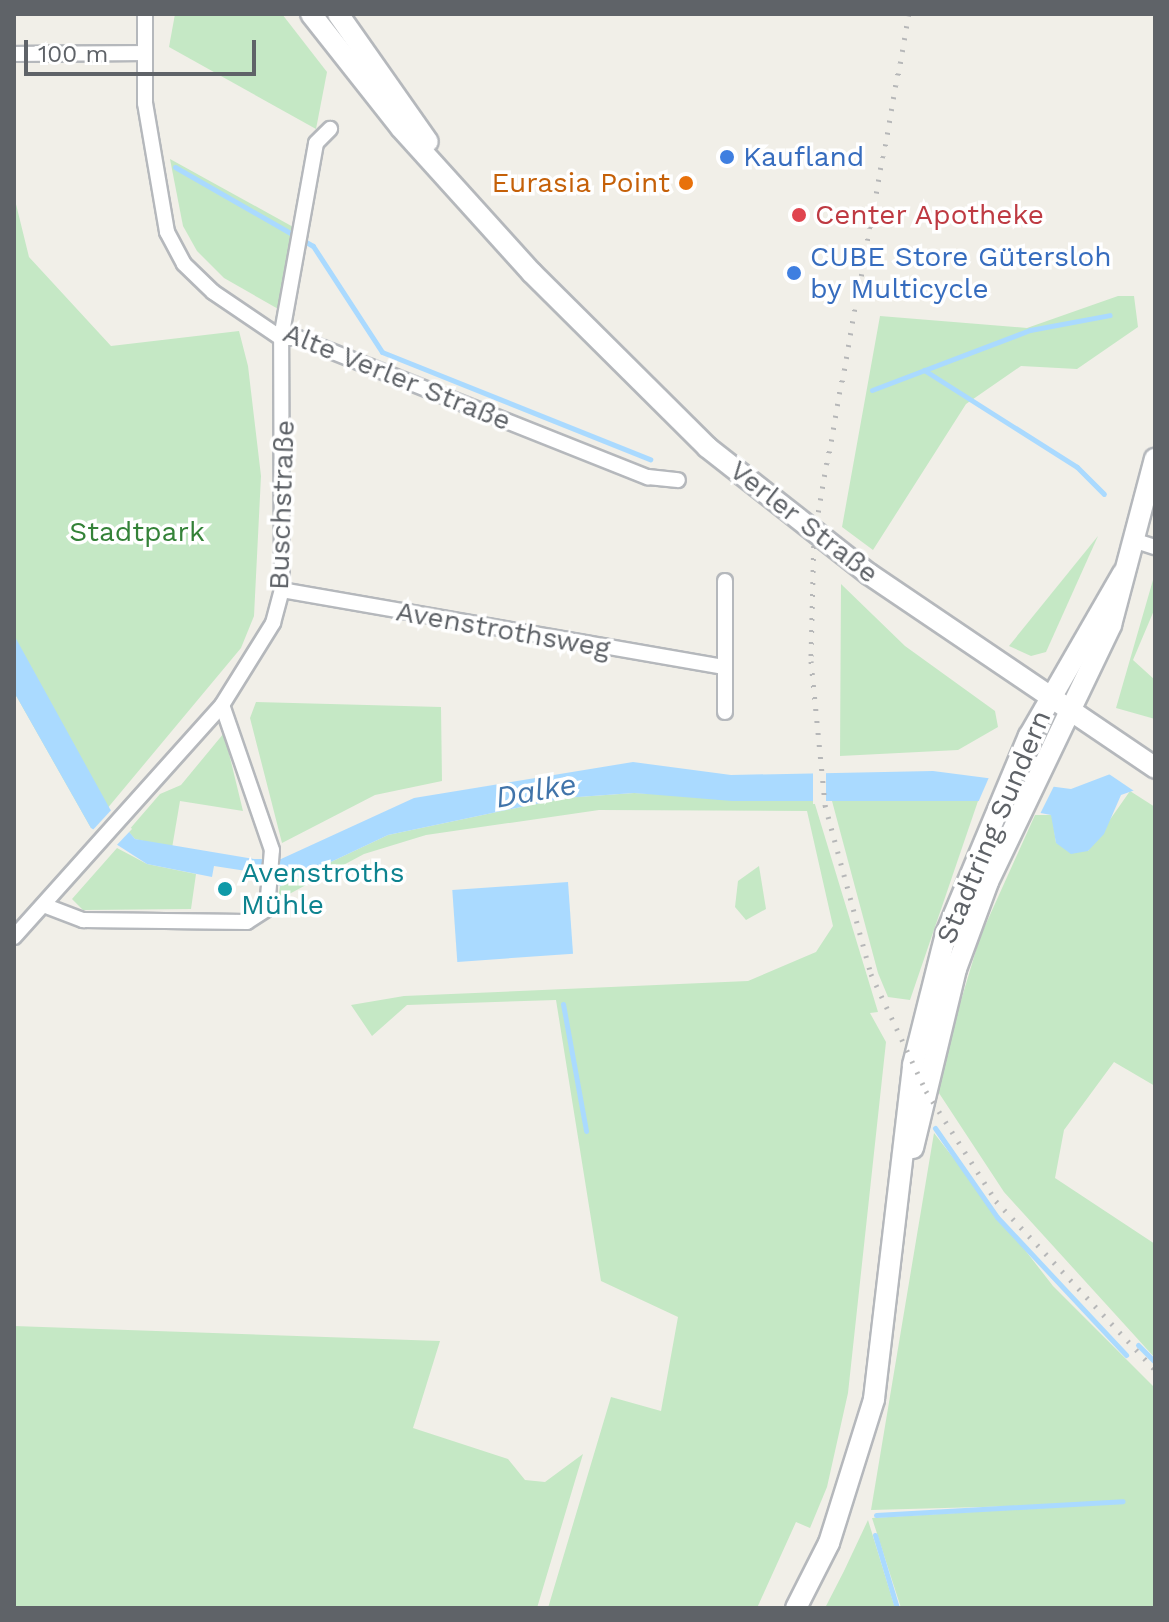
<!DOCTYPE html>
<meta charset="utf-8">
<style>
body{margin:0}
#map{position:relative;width:1169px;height:1622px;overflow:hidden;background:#f1efe8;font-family:"Work Sans",sans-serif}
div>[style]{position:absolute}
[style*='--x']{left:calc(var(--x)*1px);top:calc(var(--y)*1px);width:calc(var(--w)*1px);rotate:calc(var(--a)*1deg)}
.green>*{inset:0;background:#c5e8c5}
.water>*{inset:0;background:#aadaff;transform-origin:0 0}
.pier>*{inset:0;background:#f1efe8;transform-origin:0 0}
.stream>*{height:5px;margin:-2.5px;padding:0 2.5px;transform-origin:2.5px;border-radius:2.5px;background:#aadaff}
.roads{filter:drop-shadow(2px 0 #b5b8bc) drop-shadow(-2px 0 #b5b8bc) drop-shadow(0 2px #b5b8bc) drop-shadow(0 -2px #b5b8bc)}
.minor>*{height:14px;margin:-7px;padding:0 7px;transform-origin:7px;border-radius:7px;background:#fff}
.secondary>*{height:20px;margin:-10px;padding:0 10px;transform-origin:10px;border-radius:10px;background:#fff}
.rail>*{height:5px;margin-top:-2.5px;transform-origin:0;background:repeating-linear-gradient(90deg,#b6b7b8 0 2px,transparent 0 12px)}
.dots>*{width:22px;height:22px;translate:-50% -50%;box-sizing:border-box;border:4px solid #fff;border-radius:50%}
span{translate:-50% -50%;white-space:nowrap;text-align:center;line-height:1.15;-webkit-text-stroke:7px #fff;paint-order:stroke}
.shop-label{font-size:28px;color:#366cbe}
.left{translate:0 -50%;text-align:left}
.food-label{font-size:28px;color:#c56008}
.right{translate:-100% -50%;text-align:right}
.health-label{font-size:28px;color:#be3a42}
.street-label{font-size:28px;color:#5f6368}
.park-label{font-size:28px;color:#348238}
.culture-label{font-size:28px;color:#0d838f}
.water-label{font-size:30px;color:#4174aa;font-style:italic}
.frame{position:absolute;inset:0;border:16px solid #5f6368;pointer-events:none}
.scale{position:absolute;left:24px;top:40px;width:232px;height:36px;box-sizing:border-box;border:4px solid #5f6368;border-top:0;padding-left:10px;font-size:24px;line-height:28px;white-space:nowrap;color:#5f6368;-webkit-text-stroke:6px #fff;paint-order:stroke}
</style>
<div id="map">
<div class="green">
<div style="clip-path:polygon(175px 14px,282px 14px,327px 72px,316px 129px,169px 47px)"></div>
<div style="clip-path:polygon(170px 159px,295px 228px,280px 310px,224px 278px,197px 251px,183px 226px)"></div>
<div style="clip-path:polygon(14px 196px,29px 257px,111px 346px,239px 331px,248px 366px,261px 476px,254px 616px,241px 648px,91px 828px,14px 692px)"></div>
<div style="clip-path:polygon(1118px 296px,1134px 296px,1138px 327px,1077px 369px,1021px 366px,966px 404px,873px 550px,842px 527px,880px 316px,1027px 328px)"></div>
<div style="clip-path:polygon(1098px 536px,1046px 652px,1031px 656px,1009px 646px)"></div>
<div style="clip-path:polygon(1155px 573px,1155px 608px,1133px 660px,1155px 680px,1155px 719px,1116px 708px)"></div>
<div style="clip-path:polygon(841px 584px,905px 646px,995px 711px,998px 727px,958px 750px,840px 756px)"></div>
<div style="clip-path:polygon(256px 702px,441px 707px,442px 781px,375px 795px,282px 843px,250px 718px)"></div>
<div style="clip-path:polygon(224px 733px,243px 811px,180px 801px,172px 848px,135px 839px,128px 831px,160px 794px,181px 785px)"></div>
<div style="clip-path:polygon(1130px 791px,1155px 807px,1155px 1086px,1114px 1062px,1064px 1130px,1055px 1178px,1155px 1244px,1155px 1358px,1004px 1192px,935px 1087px,980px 937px,1035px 815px,1052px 815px,1056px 843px,1088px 851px)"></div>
<div style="clip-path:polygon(634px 793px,814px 801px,878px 1012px,870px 1013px,886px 1042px,848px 1393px,827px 1487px,810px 1528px,796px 1522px,757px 1608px,548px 1608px,611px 1397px,661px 1411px,678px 1317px,601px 1281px,556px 1000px,407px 1005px,372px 1036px,351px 1005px,404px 996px,748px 981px,816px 952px,833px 926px,807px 811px,599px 810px,426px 835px,364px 854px,278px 900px,280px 886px,388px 835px,564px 798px)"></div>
<div style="clip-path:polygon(832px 801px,978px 801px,910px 1000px,888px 997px,878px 973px)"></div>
<div style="clip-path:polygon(117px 848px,147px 864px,196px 874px,191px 909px,83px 910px,72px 899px)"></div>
<div style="clip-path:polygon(759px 866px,766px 909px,746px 920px,735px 907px,738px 881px)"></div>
<div style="clip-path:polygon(934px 1133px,1053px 1286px,1155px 1388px,1155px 1608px,901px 1608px,872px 1518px,1125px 1503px,871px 1510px)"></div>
<div style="clip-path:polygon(14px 1326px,440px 1341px,413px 1428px,508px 1459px,525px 1480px,545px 1482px,583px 1454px,537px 1608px,14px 1608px)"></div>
<div style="clip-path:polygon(868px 1520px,895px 1608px,825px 1608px,844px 1571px)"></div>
</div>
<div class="water">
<div style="clip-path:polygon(14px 635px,110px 809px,135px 839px,254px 859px,281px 859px,414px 798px,633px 762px,731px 775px,933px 771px,1071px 789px,1155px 757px,1155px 783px,1121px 795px,1104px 834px,1088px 851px,1071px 854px,1056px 843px,1051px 815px,978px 801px,732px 801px,634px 793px,564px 798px,388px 835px,280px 886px,253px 872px,214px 866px,212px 877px,147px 864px,91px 828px,14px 692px)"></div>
<div style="left:568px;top:882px;width:72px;height:116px;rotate:86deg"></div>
</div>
<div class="pier">
<div style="clip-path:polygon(1155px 753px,1155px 787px,1137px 793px,1103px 770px)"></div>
<div style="left:813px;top:772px;width:13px;height:32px"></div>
<div style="clip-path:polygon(990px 775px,1055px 784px,1040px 814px,977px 805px)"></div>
<div style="clip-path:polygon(114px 807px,132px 829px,113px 849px,91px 832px)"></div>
</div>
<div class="stream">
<div style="--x:175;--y:167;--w:159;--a:29.8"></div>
<div style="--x:313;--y:246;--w:126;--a:56.9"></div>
<div style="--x:382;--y:352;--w:289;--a:21.8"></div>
<div style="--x:924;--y:370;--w:181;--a:32.4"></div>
<div style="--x:1077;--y:467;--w:38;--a:45"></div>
<div style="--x:872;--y:390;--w:169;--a:-20.8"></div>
<div style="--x:1030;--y:330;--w:81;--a:-10.6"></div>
<div style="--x:563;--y:1004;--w:129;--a:79.7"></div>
<div style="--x:935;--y:1128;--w:108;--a:55.1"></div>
<div style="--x:997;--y:1217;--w:189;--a:46.9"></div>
<div style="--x:1138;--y:1345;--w:24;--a:45"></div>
<div style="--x:876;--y:1515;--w:247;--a:-3.2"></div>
<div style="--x:875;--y:1535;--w:76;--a:73.2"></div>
</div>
<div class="roads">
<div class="minor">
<div style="--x:145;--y:14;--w:89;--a:90"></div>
<div style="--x:145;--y:103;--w:131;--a:80.3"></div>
<div style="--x:167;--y:232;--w:36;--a:62"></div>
<div style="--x:184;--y:264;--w:40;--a:44"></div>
<div style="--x:213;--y:292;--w:82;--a:34.1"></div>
<div style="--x:14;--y:54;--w:129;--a:-0.4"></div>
<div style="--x:281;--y:338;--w:17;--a:0"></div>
<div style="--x:298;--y:338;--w:377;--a:21.7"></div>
<div style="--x:648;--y:477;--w:30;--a:6"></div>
<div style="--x:1133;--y:540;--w:23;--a:18"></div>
<div style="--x:725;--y:581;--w:131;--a:90"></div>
<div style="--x:282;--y:590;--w:448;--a:9.9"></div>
<div style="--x:46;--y:906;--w:40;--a:21"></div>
<div style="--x:83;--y:920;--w:164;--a:0.7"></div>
<div style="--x:247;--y:922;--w:24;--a:-33"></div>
<div style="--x:267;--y:909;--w:59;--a:-85.2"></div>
<div style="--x:272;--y:850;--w:153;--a:-109"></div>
<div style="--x:14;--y:937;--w:312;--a:-48.1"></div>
<div style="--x:222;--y:705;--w:97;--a:-58.1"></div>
<div style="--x:273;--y:623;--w:34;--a:-75"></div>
<div style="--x:282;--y:590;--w:252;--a:-90.2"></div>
<div style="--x:281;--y:338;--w:198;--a:-79.8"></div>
<div style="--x:316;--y:143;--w:20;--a:-45"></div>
</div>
<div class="secondary">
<div style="--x:311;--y:14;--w:145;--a:51.7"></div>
<div style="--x:401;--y:128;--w:195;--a:47.9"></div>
<div style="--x:532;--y:273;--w:247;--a:44.8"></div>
<div style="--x:707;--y:447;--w:206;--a:38.1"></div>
<div style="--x:869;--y:574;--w:346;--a:34.1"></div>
<div style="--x:338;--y:14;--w:156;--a:54.9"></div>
<div style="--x:913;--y:1148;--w:184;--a:-76.5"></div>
<div style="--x:956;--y:969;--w:93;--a:-69.8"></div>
<div style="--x:988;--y:882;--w:285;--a:-64.4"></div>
<div style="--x:1111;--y:625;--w:172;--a:-75.2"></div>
<div style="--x:796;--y:1608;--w:73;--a:-63.1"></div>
<div style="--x:829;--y:1543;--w:151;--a:-72.6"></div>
<div style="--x:874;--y:1399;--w:336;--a:-83.3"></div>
<div style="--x:913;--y:1065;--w:135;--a:-75.9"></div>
<div style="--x:946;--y:934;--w:215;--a:-67.3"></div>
<div style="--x:1029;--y:736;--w:188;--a:-60"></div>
</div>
</div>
<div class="rail">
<div style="--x:909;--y:14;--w:529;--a:100.35"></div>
<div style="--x:814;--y:534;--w:127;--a:91.4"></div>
<div style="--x:811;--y:661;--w:145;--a:84.4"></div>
<div style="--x:825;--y:805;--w:175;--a:74.8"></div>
<div style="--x:871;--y:974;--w:129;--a:64.8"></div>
<div style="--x:926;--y:1091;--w:130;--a:57.5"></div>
<div style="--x:996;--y:1201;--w:232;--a:46.7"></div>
</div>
<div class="dots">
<div style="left:727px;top:157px;background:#3f7fe0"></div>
<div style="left:686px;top:183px;background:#e8710a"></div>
<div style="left:799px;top:215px;background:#e0444e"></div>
<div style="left:794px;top:273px;background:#3f7fe0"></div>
<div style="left:225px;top:889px;background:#0f9aa8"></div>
</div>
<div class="shop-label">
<span class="left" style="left:743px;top:157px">Kaufland</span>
<span class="left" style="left:810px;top:273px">CUBE Store Gütersloh<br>by Multicycle</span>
</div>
<div class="food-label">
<span class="right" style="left:670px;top:183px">Eurasia Point</span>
</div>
<div class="health-label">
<span class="left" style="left:815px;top:215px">Center Apotheke</span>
</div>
<div class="street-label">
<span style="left:397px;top:377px;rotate:22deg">Alte Verler Straße</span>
<span style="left:282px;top:505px;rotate:-88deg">Buschstraße</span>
<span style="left:804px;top:522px;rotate:38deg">Verler Straße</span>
<span style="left:503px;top:630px;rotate:10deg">Avenstrothsweg</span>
<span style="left:994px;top:827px;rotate:-67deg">Stadtring Sundern</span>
</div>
<div class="park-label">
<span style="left:137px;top:532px">Stadtpark</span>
</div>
<div class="culture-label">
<span class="left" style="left:241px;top:889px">Avenstroths<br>Mühle</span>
</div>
<div class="water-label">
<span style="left:536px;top:791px;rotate:-10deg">Dalke</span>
</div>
<div class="frame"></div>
<div class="scale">100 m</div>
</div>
